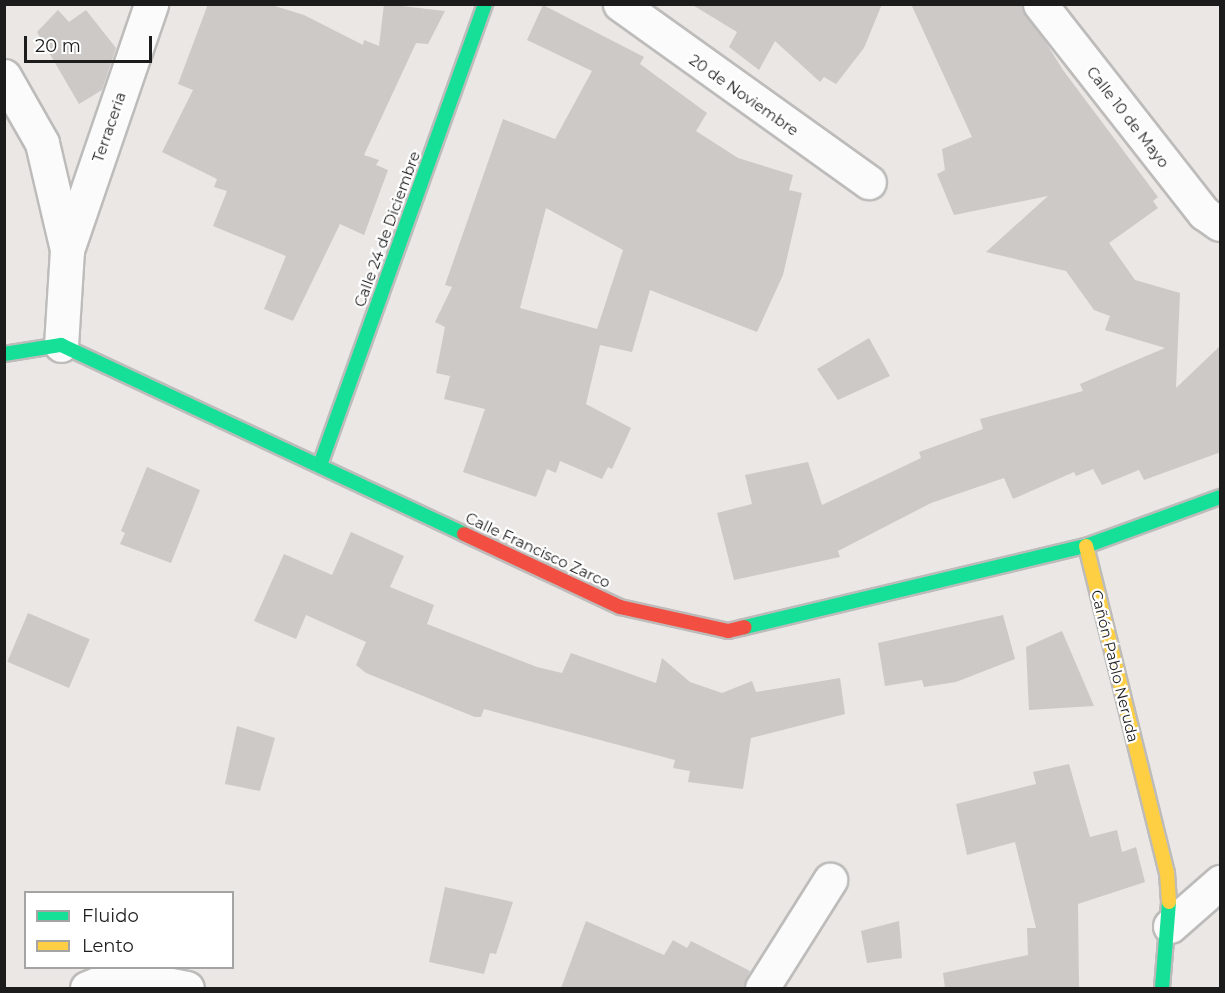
<!DOCTYPE html>
<meta charset="utf-8">
<style>
body{margin:0}
#map{position:relative;width:1225px;height:993px;overflow:hidden;background:#eae7e4;font-family:Montserrat,sans-serif}
div>[style]{position:absolute}
[style*='--x']{left:calc(var(--x)*1px);top:calc(var(--y)*1px);width:calc(var(--w)*1px);rotate:calc(var(--a)*1deg)}
.building>*{inset:0;background:#ccc9c7;transform-origin:0 0}
.roads{filter:drop-shadow(2px 0 #bdbcbb) drop-shadow(-2px 0 #bdbcbb) drop-shadow(0 2px #bdbcbb) drop-shadow(0 -2px #bdbcbb)}
.street>*{height:33px;margin:-16.5px;padding:0 16.5px;transform-origin:16.5px;border-radius:16.5px;background:#fcfbfb}
.fast>*{height:14px;margin:-7px;padding:0 7px;transform-origin:7px;border-radius:7px;background:#16e098}
.slow>*{height:14px;margin:-7px;padding:0 7px;transform-origin:7px;border-radius:7px;background:#ffcf43}
.jam>*{height:14px;margin:-7px;padding:0 7px;transform-origin:7px;border-radius:7px;background:#f24e42}
span{translate:-50% -50%;white-space:nowrap;text-align:center;line-height:1.15;-webkit-text-stroke:4.5px #fff;paint-order:stroke}
.street-label{font-size:15px;color:#1c1c1c}
.frame{position:absolute;inset:0;border:6px solid #1c1c1c;pointer-events:none}
.legend{position:absolute;left:24px;top:891px;width:210px;height:78px;box-sizing:border-box;background:#fff;border:2px solid #a4a4a4;margin:0;padding:8px 10px;list-style:none;font-size:18px;color:#1c1c1c}
.legend li{display:flex;align-items:center;gap:12px;height:30px}
.legend b{width:30px;border:2px solid #a4a4a4}
.scale{position:absolute;left:24px;top:36px;width:128px;height:27px;box-sizing:border-box;border:3px solid #1c1c1c;border-top:0;padding-left:8px;font-size:18px;line-height:21px;white-space:nowrap;color:#1c1c1c;-webkit-text-stroke:4px #fff;paint-order:stroke}
</style>
<div id="map">
<div class="building">
<div style="clip-path:polygon(208px 4px,268px 4px,304px 15px,363px 45px,364px 40px,379px 46px,384px 4px,445px 11px,428px 44px,416px 43px,364px 155px,379px 160px,376px 165px,388px 170px,364px 235px,340px 224px,293px 321px,264px 309px,286px 256px,213px 226px,227px 191px,214px 187px,217px 179px,162px 152px,193px 90px,178px 84px)"></div>
<div style="clip-path:polygon(691px 4px,882px 4px,864px 48px,836px 84px,824px 77px,820px 82px,775px 41px,759px 70px,729px 47px,737px 32px)"></div>
<div style="clip-path:polygon(911px 4px,1022px 4px,1063px 70px,1158px 197px,1153px 201px,1158px 208px,1109px 243px,1135px 280px,1180px 293px,1176px 388px,1221px 345px,1221px 452px,1144px 480px,1139px 470px,1102px 485px,1093px 469px,1076px 476px,1074px 472px,1013px 499px,1004px 478px,931px 503px,838px 551px,840px 557px,734px 580px,717px 513px,752px 504px,745px 475px,808px 462px,822px 505px,921px 458px,919px 452px,983px 429px,980px 419px,1083px 391px,1080px 384px,1165px 348px,1105px 330px,1110px 316px,1094px 310px,1066px 271px,986px 252px,1048px 196px,954px 215px,937px 174px,945px 170px,942px 149px,972px 137px)"></div>
<div style="clip-path:polygon(evenodd,543px 5px,644px 57px,640px 64px,707px 113px,696px 131px,738px 158px,793px 175px,789px 190px,802px 193px,783px 275px,757px 332px,650px 290px,632px 352px,600px 345px,586px 404px,631px 428px,612px 469px,608px 467px,602px 479px,560px 461px,556px 473px,547px 469px,536px 497px,463px 472px,485px 409px,444px 399px,450px 376px,436px 373px,445px 327px,435px 322px,452px 287px,445px 285px,503px 119px,555px 139px,592px 71px,527px 40px,543px 5px,546px 208px,623px 250px,597px 329px,520px 308px,546px 208px)"></div>
<div style="clip-path:polygon(58px 10px,69px 22px,86px 10px,116px 48px,102px 90px,79px 104px,37px 32px)"></div>
<div style="clip-path:polygon(869px 338px,890px 376px,838px 400px,817px 369px)"></div>
<div style="clip-path:polygon(147px 467px,200px 490px,171px 563px,120px 544px,125px 533px,121px 531px)"></div>
<div style="clip-path:polygon(351px 532px,404px 556px,390px 587px,434px 605px,427px 624px,537px 667px,562px 673px,571px 653px,656px 683px,662px 658px,690px 682px,722px 693px,752px 681px,756px 692px,840px 678px,845px 714px,751px 738px,743px 789px,688px 782px,690px 771px,673px 768px,675px 760px,484px 709px,481px 717px,475px 717px,366px 673px,356px 665px,366px 642px,306px 615px,296px 639px,254px 621px,284px 554px,332px 575px)"></div>
<div style="left:28px;top:613px;width:67px;height:53px;rotate:23deg"></div>
<div style="clip-path:polygon(1003px 615px,1015px 659px,956px 682px,924px 687px,922px 680px,885px 686px,878px 643px)"></div>
<div style="clip-path:polygon(1062px 631px,1094px 706px,1029px 710px,1026px 647px)"></div>
<div style="clip-path:polygon(237px 726px,275px 738px,260px 791px,225px 784px)"></div>
<div style="clip-path:polygon(1069px 764px,1090px 837px,1117px 830px,1122px 852px,1136px 847px,1145px 882px,1078px 904px,1079px 988px,945px 988px,943px 973px,1028px 955px,1027px 928px,1036px 928px,1015px 842px,967px 855px,956px 804px,1036px 784px,1033px 772px)"></div>
<div style="clip-path:polygon(445px 887px,513px 902px,496px 954px,490px 953px,484px 974px,429px 962px)"></div>
<div style="clip-path:polygon(586px 921px,664px 955px,673px 940px,687px 948px,691px 941px,750px 971px,743px 988px,561px 988px)"></div>
<div style="clip-path:polygon(899px 921px,902px 958px,867px 963px,861px 931px)"></div>
</div>
<div class="roads">
<div class="street">
<div style="--x:620;--y:4;--w:306;--a:35.6"></div>
<div style="--x:1040;--y:4;--w:266;--a:51.9"></div>
<div style="--x:1204;--y:213;--w:19;--a:35"></div>
<div style="--x:4;--y:76;--w:77;--a:60.4"></div>
<div style="--x:42;--y:143;--w:110;--a:76.8"></div>
<div style="--x:67;--y:250;--w:95;--a:93.6"></div>
<div style="--x:67;--y:250;--w:260;--a:-71.1"></div>
<div style="--x:1170;--y:926;--w:67;--a:-41.3"></div>
<div style="--x:87;--y:988;--w:35;--a:-22"></div>
<div style="--x:119;--y:975;--w:69;--a:10.8"></div>
<div style="--x:762;--y:988;--w:128;--a:-57.8"></div>
</div>
<div class="fast">
<div style="--x:4;--y:354;--w:58;--a:-9"></div>
<div style="--x:61;--y:345;--w:445;--a:25.1"></div>
<div style="--x:320;--y:465;--w:490;--a:-70.3"></div>
<div style="--x:745;--y:627;--w:350;--a:-13.4"></div>
<div style="--x:1086;--y:546;--w:143;--a:-20.1"></div>
<div style="--x:1162;--y:988;--w:86;--a:-85.3"></div>
</div>
<div class="slow">
<div style="--x:1086;--y:546;--w:337;--a:76.1"></div>
<div style="--x:1167;--y:873;--w:29;--a:86"></div>
</div>
<div class="jam">
<div style="--x:464;--y:534;--w:172;--a:25.1"></div>
<div style="--x:620;--y:607;--w:111;--a:12.5"></div>
<div style="--x:728;--y:631;--w:17;--a:-13"></div>
</div>
</div>
<div class="street-label">
<span style="left:744px;top:95px;rotate:35deg">20 de Noviembre</span>
<span style="left:1128px;top:117px;rotate:52deg">Calle 10 de Mayo</span>
<span style="left:109px;top:127px;rotate:-71deg">Terraceria</span>
<span style="left:387px;top:229px;rotate:-70deg">Calle 24 de Diciembre</span>
<span style="left:538px;top:550px;rotate:25deg">Calle Francisco Zarco</span>
<span style="left:1115px;top:666px;rotate:76deg">Cañón Pablo Neruda</span>
</div>
<div class="frame"></div>
<ul class="legend">
<li><b style="height:8px;background:#16e098"></b>Fluido</li>
<li><b style="height:8px;background:#ffcf43"></b>Lento</li>
</ul>
<div class="scale">20 m</div>
</div>
